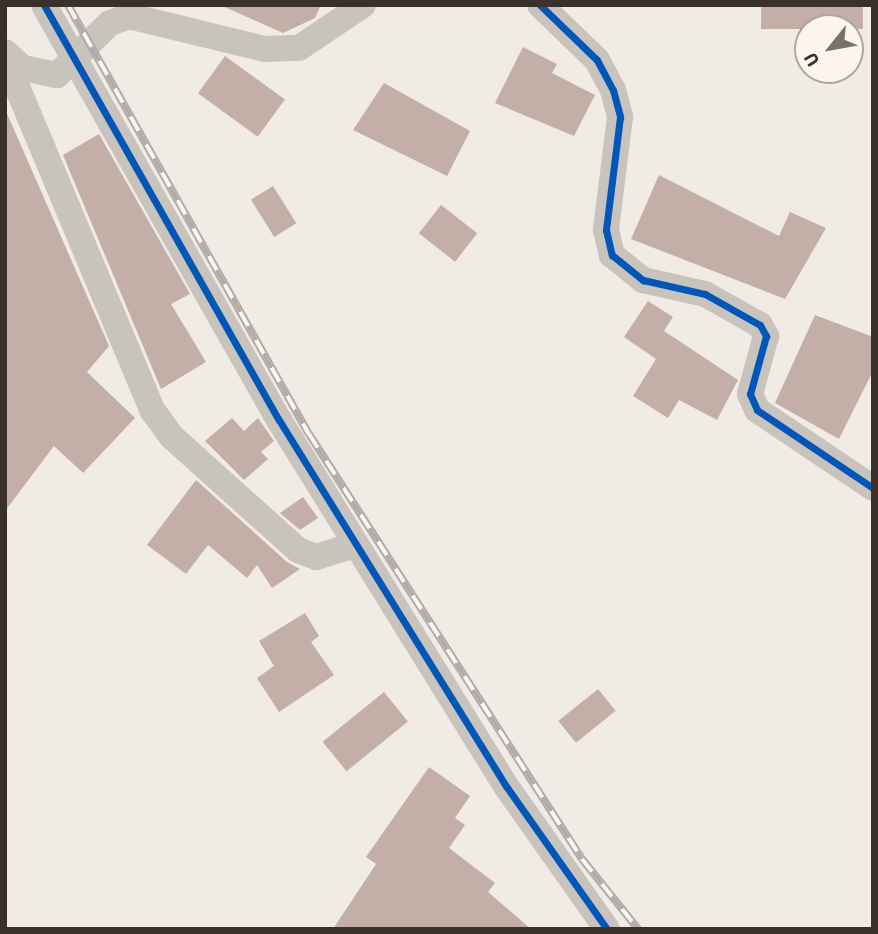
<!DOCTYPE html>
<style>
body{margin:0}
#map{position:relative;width:878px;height:934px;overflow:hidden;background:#f0ebe5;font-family:"Source Sans 3",sans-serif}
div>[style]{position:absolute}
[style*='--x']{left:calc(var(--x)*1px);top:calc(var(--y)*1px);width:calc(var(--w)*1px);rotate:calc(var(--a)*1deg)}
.building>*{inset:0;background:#c3afa7;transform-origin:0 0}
.minor>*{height:26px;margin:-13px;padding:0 13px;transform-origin:13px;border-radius:13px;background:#c9c3be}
.rail>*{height:8px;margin-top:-4px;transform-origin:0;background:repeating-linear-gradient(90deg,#fbf5ee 0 16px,#b1aca8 0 32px);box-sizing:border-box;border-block:2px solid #b1aca8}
.cycleway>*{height:7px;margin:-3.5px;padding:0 3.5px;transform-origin:3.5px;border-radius:3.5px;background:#0057b8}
span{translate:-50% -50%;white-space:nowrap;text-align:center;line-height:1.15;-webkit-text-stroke:6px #fbf5ee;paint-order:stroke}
.frame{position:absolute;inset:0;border:7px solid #3b302b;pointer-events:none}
.north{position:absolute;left:794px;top:14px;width:70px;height:70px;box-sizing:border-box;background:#fbf5ee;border:2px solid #aea6a0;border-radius:50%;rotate:239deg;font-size:19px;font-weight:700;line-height:28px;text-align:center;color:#3b302b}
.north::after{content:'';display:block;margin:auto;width:24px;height:32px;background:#7a716c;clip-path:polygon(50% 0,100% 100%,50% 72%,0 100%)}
</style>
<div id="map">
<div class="building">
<div style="clip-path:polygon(220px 5px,321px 5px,315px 18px,283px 33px)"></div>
<div style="left:761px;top:5px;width:102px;height:24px"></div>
<div style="clip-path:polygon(523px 47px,557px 64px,552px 73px,595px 95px,574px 136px,495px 103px)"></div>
<div style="left:225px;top:56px;width:74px;height:46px;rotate:36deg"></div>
<div style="clip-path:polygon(384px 83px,470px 131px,447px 176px,353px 130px)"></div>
<div style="clip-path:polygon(5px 109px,109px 346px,87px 372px,135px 418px,83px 473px,54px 446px,5px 511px)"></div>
<div style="clip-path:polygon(99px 134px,190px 294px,171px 304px,206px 362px,161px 389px,63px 155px)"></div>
<div style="clip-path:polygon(659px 175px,779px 236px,790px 212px,826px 228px,785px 299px,631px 239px)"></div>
<div style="left:273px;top:186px;width:44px;height:26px;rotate:58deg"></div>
<div style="left:441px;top:205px;width:46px;height:36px;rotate:38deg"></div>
<div style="clip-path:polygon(648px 301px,673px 317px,664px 331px,738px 380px,717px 420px,679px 400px,668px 418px,633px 396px,656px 359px,624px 337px)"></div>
<div style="clip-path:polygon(815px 315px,873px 337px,873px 371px,839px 439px,775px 403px)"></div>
<div style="clip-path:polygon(232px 418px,244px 431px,258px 418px,274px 441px,261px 452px,268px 459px,244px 480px,205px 441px)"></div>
<div style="clip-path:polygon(196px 480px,287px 562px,300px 569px,272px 588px,257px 565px,247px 578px,208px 545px,186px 574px,147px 545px)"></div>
<div style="clip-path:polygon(303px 497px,318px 518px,300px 530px,280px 513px)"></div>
<div style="clip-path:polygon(305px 613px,319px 636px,311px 642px,334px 675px,279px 712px,257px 678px,274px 666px,259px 641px)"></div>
<div style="left:598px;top:689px;width:28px;height:51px;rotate:51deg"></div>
<div style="left:384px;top:692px;width:38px;height:79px;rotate:51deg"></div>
<div style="clip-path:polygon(429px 767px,470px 796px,455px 818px,465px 825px,449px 848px,495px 883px,488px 892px,531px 929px,333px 929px,376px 864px,366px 857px)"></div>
</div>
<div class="minor">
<div style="--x:44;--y:5;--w:477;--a:60.5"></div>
<div style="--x:279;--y:420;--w:431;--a:58.2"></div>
<div style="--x:506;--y:786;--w:175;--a:54.8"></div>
<div style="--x:540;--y:5;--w:79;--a:44"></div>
<div style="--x:597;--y:60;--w:34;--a:62"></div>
<div style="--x:613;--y:90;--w:28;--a:75"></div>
<div style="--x:620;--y:117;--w:114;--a:97.1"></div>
<div style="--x:606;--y:230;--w:26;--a:77"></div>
<div style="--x:612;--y:255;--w:40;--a:39"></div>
<div style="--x:643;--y:280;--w:64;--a:12.7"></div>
<div style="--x:705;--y:294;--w:63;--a:29.4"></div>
<div style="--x:760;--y:325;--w:13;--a:61"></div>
<div style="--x:766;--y:336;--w:60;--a:105.4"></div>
<div style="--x:750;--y:394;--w:17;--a:66"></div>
<div style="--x:757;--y:410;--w:140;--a:33.9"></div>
<div style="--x:5;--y:52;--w:24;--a:42"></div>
<div style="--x:23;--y:68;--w:35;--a:12"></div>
<div style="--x:57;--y:75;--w:74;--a:-44.5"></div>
<div style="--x:110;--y:23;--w:20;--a:-20"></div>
<div style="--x:129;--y:16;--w:139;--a:13.7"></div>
<div style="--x:264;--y:49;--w:35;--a:-2"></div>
<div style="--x:299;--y:48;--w:77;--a:-33.9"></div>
<div style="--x:5;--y:58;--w:383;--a:67.3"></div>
<div style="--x:153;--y:411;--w:32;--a:54"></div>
<div style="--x:172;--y:437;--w:169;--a:41.9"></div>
<div style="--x:298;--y:550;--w:19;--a:21"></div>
<div style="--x:316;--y:557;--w:41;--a:-17.1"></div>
</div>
<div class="rail">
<div style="--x:68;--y:5;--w:492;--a:60.7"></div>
<div style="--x:309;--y:434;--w:505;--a:57.29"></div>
<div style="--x:582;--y:859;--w:90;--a:51.3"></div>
</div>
<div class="cycleway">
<div style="--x:44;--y:5;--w:477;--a:60.5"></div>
<div style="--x:279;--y:420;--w:431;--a:58.2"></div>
<div style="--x:506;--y:786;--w:175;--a:54.8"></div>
<div style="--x:540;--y:5;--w:79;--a:44"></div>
<div style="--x:597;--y:60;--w:34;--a:62"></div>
<div style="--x:613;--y:90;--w:28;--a:75"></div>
<div style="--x:620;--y:117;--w:114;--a:97.1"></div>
<div style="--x:606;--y:230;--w:26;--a:77"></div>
<div style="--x:612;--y:255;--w:40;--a:39"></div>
<div style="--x:643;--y:280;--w:64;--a:12.7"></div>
<div style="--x:705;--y:294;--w:63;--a:29.4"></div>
<div style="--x:760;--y:325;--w:13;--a:61"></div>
<div style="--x:766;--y:336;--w:60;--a:105.4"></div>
<div style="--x:750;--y:394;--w:17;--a:66"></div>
<div style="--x:757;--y:410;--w:140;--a:33.9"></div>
</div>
<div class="frame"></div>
<div class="north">U</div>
</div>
